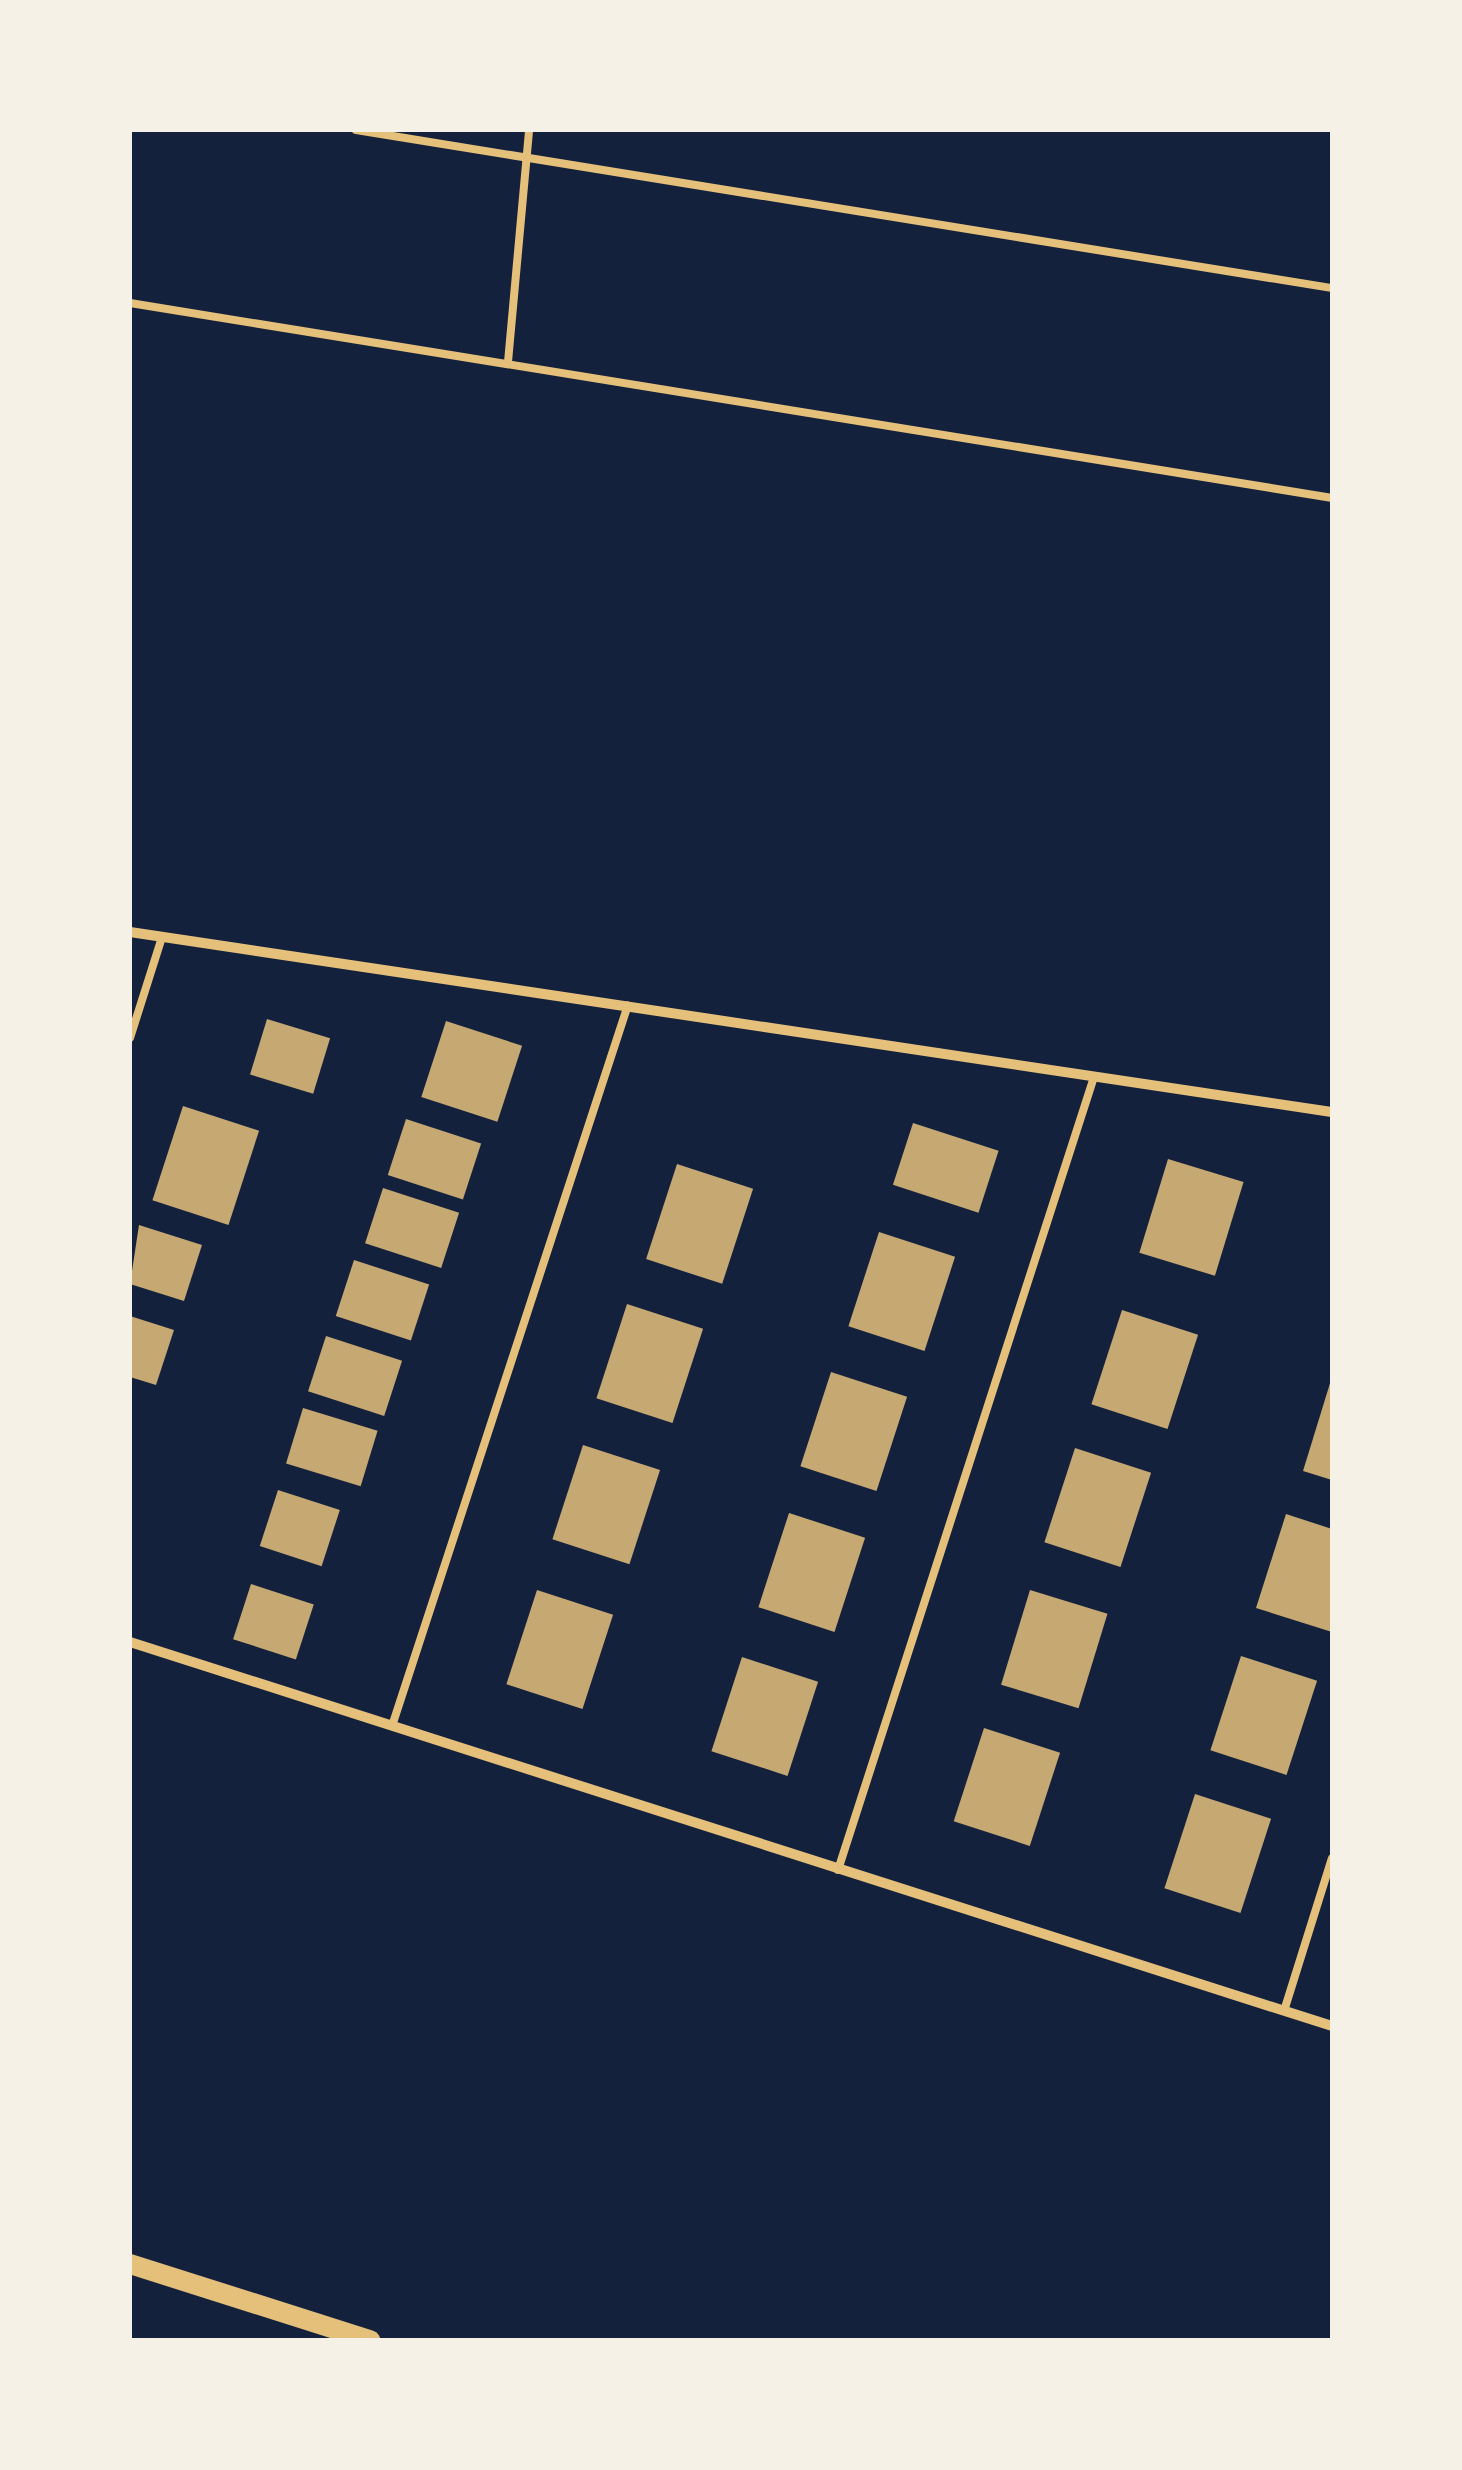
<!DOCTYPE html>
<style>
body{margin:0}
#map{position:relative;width:1462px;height:2470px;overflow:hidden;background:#14213d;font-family:"Source Serif 4",serif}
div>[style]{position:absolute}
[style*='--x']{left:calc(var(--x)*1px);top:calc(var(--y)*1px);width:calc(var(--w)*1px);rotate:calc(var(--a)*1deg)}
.building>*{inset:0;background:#c6a872;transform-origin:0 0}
.service>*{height:8px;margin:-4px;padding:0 4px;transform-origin:4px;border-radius:4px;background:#e5c07b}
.minor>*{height:10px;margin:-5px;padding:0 5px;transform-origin:5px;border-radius:5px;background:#e5c07b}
.secondary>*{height:20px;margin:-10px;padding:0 10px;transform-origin:10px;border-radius:10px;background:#e5c07b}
span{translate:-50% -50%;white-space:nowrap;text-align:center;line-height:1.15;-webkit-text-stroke:10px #f6f1e7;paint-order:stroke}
.frame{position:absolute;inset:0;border:132px solid #f6f1e7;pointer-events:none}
</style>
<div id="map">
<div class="building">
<div style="left:267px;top:1019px;width:66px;height:58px;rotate:17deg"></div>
<div style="left:446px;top:1021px;width:80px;height:80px;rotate:18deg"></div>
<div style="left:183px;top:1106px;width:80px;height:99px;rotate:18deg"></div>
<div style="left:406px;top:1119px;width:79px;height:59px;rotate:18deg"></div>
<div style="left:913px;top:1123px;width:90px;height:65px;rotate:18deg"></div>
<div style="left:1168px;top:1159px;width:79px;height:98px;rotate:17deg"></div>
<div style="left:677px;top:1164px;width:80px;height:100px;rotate:18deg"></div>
<div style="left:383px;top:1188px;width:80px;height:58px;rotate:18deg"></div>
<div style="clip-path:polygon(139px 1225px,202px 1245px,184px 1301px,130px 1284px)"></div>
<div style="left:879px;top:1232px;width:80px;height:99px;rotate:18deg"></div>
<div style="left:354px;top:1260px;width:79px;height:59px;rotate:18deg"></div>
<div style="left:627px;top:1304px;width:80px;height:99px;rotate:18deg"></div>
<div style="left:1122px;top:1310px;width:80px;height:99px;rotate:18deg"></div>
<div style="clip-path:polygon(130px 1316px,174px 1330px,156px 1385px,130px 1377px)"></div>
<div style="left:326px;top:1336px;width:80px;height:58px;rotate:18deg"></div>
<div style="left:831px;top:1372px;width:80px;height:99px;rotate:18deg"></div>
<div style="clip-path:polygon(1331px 1380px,1332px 1380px,1332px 1480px,1303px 1471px)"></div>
<div style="left:303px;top:1408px;width:78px;height:58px;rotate:17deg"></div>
<div style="left:583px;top:1445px;width:81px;height:99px;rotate:18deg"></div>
<div style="left:1075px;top:1448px;width:80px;height:99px;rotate:18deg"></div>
<div style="left:278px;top:1490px;width:65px;height:59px;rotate:18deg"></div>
<div style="left:789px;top:1513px;width:80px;height:99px;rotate:18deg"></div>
<div style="clip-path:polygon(1286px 1514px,1332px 1529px,1332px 1632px,1256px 1608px)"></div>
<div style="left:251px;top:1584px;width:66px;height:58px;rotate:18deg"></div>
<div style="left:537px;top:1590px;width:80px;height:99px;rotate:18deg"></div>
<div style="left:1030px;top:1590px;width:81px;height:99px;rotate:17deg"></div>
<div style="left:1241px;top:1656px;width:80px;height:99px;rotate:18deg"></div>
<div style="left:742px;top:1657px;width:80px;height:99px;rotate:18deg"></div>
<div style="left:984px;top:1728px;width:80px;height:98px;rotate:18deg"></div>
<div style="left:1195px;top:1794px;width:80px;height:99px;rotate:18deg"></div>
</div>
<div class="service">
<div style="--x:356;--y:130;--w:989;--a:9.2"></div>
<div style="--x:130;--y:303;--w:1218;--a:9.21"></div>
<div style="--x:508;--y:362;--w:233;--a:-84.8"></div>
<div style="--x:130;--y:1038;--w:106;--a:-72.4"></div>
<div style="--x:393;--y:1723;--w:755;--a:-71.88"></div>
<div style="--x:838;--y:1870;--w:833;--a:-72.11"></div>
<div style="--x:1284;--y:2011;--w:160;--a:-72.6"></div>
</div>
<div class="minor">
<div style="--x:130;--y:932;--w:1215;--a:8.52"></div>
<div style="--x:130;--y:1642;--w:1262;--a:17.72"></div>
</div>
<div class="secondary">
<div style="--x:130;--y:2264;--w:252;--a:17.6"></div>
</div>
<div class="frame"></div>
</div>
